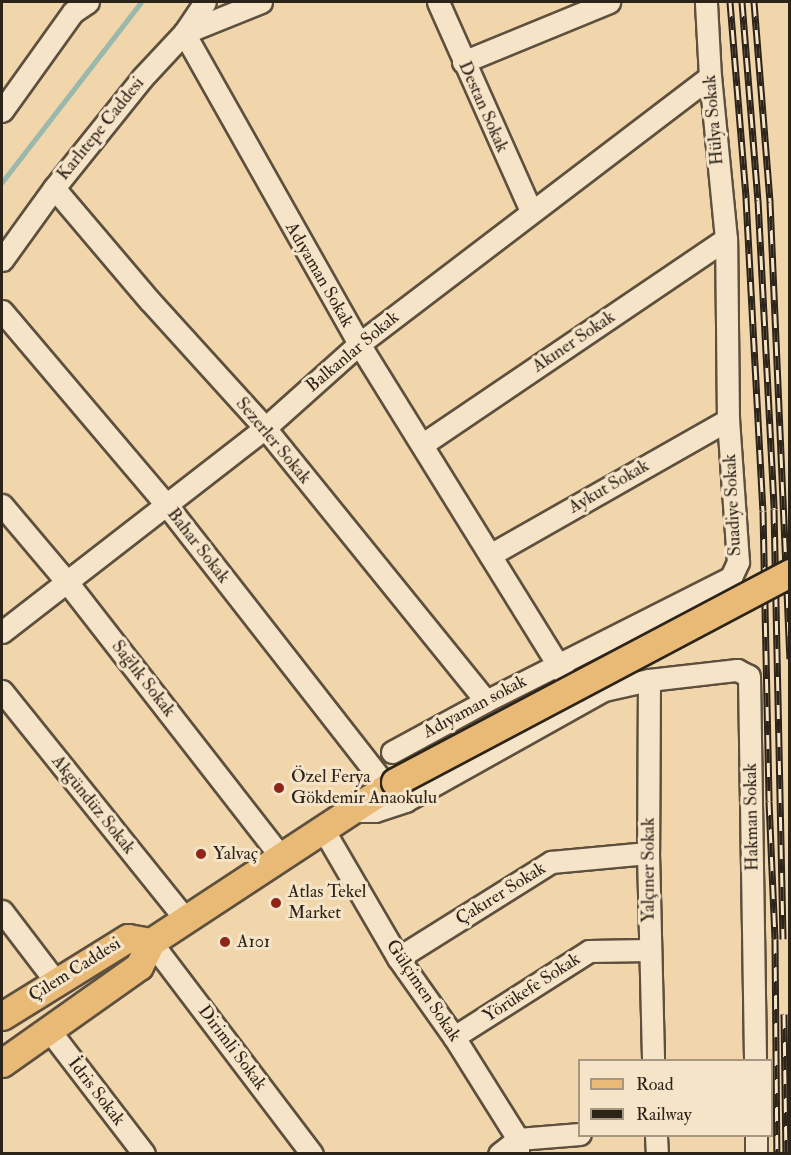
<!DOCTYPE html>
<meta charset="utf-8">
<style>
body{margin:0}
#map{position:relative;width:791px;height:1155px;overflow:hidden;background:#f1d5ab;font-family:"IM FELL Double Pica",serif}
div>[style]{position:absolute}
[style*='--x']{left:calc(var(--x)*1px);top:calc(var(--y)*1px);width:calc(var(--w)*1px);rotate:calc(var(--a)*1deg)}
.stream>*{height:5px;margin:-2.5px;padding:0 2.5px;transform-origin:2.5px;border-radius:2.5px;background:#9bb8ac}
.roads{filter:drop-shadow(2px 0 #5d503e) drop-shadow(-2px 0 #5d503e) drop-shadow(0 2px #5d503e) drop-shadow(0 -2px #5d503e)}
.minor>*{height:21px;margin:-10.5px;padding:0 10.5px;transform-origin:10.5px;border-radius:10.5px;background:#f6e4c8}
.major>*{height:27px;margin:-13.5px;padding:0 13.5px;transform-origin:13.5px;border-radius:13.5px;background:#e8ba76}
.rail>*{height:7px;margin-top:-3.5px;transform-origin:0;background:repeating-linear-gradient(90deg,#f6e4c8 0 14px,#2c2319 0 28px);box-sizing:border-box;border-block:2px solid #2c2319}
.bridges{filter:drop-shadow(2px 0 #2c2319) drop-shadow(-2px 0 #2c2319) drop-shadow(0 2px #2c2319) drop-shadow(0 -2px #2c2319)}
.major-bridge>*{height:27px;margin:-13.5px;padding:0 13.5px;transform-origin:13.5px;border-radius:13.5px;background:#e8ba76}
.dots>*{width:16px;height:16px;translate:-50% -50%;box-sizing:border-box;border:3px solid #f6e4c8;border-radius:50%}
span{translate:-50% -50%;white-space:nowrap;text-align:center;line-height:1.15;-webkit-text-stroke:6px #f6e4c8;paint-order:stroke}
.street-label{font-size:18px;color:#2c2319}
.poi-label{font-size:18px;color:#2c2319}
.left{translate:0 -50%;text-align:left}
.frame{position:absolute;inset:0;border:3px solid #2c2319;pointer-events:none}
.legend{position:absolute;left:578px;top:1059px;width:195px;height:78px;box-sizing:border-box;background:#f6e4c8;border:2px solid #a59782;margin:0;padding:8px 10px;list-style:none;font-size:18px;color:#2c2319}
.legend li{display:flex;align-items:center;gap:12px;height:30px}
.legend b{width:30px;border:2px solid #a59782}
</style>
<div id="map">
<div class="stream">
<div style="--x:2;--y:182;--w:227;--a:-52.3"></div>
</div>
<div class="roads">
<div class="minor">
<div style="--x:438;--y:2;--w:229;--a:66"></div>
<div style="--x:184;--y:33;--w:357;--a:60.6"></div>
<div style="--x:359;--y:344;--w:389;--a:58.2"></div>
<div style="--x:184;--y:33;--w:83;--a:-21.9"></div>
<div style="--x:463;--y:62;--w:158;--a:-22.3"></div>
<div style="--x:2;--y:111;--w:122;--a:-54.4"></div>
<div style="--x:73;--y:12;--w:18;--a:-34"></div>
<div style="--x:54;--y:188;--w:148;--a:49.7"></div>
<div style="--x:150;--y:301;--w:171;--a:47.8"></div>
<div style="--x:265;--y:428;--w:351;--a:51"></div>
<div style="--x:2;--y:260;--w:89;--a:-54.2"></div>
<div style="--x:54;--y:188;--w:141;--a:-51.3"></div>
<div style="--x:142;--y:78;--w:62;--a:-47"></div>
<div style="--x:184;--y:33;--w:37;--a:-56"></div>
<div style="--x:2;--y:311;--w:252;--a:49.7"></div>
<div style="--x:165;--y:503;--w:360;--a:52"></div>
<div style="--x:423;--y:444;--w:366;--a:-34.1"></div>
<div style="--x:2;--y:505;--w:101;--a:49.8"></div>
<div style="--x:67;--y:582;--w:347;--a:52.1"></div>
<div style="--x:490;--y:555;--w:274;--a:-29.6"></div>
<div style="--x:2;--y:632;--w:333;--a:-37.8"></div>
<div style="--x:265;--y:428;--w:126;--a:-41.8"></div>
<div style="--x:359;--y:344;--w:441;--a:-37.3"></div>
<div style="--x:649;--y:680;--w:173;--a:90.3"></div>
<div style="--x:648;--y:853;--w:207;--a:88.6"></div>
<div style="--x:2;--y:691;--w:292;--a:51.2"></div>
<div style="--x:392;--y:752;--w:107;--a:-28.5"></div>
<div style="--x:486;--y:701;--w:275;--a:-26.8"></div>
<div style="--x:731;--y:577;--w:17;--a:-65"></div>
<div style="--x:738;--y:562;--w:142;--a:-94"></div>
<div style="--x:728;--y:420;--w:181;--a:-90.6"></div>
<div style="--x:726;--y:239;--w:163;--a:-95.6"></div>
<div style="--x:710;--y:77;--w:75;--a:-93.1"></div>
<div style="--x:351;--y:811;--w:24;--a:0"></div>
<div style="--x:375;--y:811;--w:32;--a:-18"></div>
<div style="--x:405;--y:801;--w:228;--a:-29.2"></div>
<div style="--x:604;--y:690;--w:46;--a:-12.5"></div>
<div style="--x:649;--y:680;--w:89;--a:-6.5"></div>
<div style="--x:737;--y:670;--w:13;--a:27"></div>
<div style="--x:749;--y:676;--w:384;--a:89.1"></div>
<div style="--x:323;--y:829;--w:149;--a:59.8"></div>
<div style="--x:398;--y:958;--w:97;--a:54.7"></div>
<div style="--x:454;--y:1037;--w:120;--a:57.9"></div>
<div style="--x:518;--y:1139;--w:15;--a:90"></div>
<div style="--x:2;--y:911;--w:89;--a:52.7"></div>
<div style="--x:151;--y:942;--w:266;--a:52.8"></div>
<div style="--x:398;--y:958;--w:181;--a:-32.1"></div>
<div style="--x:551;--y:862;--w:97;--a:-5.3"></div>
<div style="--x:49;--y:1030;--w:156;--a:52.5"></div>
<div style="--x:454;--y:1037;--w:160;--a:-32.5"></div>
<div style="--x:589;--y:951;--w:60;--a:-1"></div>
<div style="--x:656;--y:1136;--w:18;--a:87"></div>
<div style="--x:756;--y:1136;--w:18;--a:90"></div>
<div style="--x:499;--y:1154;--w:24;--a:-38"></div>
<div style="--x:518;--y:1139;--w:62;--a:-4.6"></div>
</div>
<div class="major">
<div style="--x:2;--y:1016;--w:148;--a:-31.8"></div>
<div style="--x:128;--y:938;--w:23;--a:10"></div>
<div style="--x:2;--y:1063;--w:168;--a:-35.3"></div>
<div style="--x:139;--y:966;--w:27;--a:-63"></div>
<div style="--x:151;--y:942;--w:292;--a:-33.3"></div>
</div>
</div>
<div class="rail">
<div style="--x:730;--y:2;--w:197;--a:85.3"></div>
<div style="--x:746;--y:198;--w:313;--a:86.9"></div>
<div style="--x:763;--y:511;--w:290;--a:88.8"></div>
<div style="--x:769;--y:801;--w:138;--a:87.5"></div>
<div style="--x:775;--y:939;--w:215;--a:89.5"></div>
<div style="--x:742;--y:2;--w:199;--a:85.4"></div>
<div style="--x:758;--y:200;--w:309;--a:87"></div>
<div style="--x:774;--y:509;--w:430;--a:88.8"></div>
<div style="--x:754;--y:2;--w:201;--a:85.4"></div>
<div style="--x:770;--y:202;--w:457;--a:87.5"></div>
<div style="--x:784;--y:1014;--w:140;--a:89.2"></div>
</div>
<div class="bridges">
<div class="major-bridge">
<div style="--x:395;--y:782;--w:447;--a:-27.9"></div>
</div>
</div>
<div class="dots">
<div style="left:279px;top:788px;background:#8f2418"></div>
<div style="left:201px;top:854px;background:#8f2418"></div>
<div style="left:276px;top:903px;background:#8f2418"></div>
<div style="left:225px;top:942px;background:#8f2418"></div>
</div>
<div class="street-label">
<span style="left:483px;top:107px;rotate:66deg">Destan Sokak</span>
<span style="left:714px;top:120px;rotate:-95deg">Hülya Sokak</span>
<span style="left:101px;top:129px;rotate:-51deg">Karlıtepe Caddesi</span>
<span style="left:319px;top:275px;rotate:60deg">Adıyaman Sokak</span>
<span style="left:574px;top:342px;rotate:-34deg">Akıner Sokak</span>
<span style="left:353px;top:352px;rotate:-40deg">Balkanlar Sokak</span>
<span style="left:273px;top:441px;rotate:50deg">Sezerler Sokak</span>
<span style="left:609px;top:487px;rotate:-30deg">Aykut Sokak</span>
<span style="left:733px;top:505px;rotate:-93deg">Suadiye Sokak</span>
<span style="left:198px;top:546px;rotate:52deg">Bahar Sokak</span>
<span style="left:143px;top:679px;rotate:52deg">Sağlık Sokak</span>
<span style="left:475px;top:707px;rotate:-28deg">Adıyaman sokak</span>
<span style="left:93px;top:805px;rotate:51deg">Akgündüz Sokak</span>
<span style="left:752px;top:817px;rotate:-91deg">Hakman Sokak</span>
<span style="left:649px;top:870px;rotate:-90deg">Yalçıner Sokak</span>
<span style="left:501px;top:894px;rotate:-32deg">Çakırer Sokak</span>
<span style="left:75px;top:970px;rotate:-32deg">Çilem Caddesi</span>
<span style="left:532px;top:988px;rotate:-33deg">Yörükefe Sokak</span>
<span style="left:423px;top:991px;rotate:56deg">Gülçimen Sokak</span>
<span style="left:232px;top:1048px;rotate:53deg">Dirimli Sokak</span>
<span style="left:96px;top:1092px;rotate:52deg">İdris Sokak</span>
</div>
<div class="poi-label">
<span class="left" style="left:291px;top:788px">Özel Ferya<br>Gökdemir Anaokulu</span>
<span class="left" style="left:213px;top:854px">Yalvaç</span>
<span class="left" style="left:288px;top:903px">Atlas Tekel<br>Market</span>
<span class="left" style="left:237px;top:942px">A101</span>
</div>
<div class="frame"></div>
<ul class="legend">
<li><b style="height:8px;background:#e8ba76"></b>Road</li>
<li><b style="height:8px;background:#2c2319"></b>Railway</li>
</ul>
</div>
